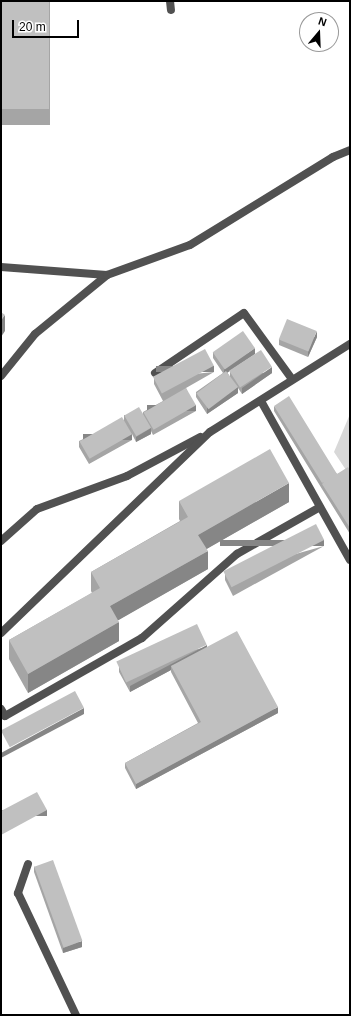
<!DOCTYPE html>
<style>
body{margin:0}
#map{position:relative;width:351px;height:1016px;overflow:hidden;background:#fff;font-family:Helvetica,sans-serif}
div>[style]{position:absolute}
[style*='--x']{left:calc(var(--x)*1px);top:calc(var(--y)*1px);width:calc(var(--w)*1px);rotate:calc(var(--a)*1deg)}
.green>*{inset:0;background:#d8d8d8}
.service>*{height:8px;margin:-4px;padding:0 4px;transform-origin:4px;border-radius:4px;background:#515151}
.minor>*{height:8px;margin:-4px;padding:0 4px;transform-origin:4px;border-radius:4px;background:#515151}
.wall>*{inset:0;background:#a5a5a5;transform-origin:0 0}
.shaded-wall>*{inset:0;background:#868686;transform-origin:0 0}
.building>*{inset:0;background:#c0c0c0;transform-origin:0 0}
span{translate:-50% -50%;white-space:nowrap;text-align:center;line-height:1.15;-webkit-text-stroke:3.5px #fff;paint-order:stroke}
.frame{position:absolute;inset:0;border:2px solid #000;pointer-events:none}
.north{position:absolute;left:299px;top:12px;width:40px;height:40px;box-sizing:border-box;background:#fff;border:1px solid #999;border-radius:50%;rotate:19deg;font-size:11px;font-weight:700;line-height:16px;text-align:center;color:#000}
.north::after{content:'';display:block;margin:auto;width:14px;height:18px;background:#000;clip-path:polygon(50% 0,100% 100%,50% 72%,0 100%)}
.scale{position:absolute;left:12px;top:20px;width:67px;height:18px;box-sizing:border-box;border:2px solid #000;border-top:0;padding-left:5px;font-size:12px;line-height:14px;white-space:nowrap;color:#000;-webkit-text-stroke:3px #fff;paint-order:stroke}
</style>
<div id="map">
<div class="green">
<div style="clip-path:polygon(350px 414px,350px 476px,334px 452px)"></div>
</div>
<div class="service">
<div style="--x:170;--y:1;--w:9;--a:84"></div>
<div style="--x:155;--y:373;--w:107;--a:-34"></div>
<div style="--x:244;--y:313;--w:82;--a:54"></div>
<div style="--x:1;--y:376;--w:54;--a:-51"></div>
<div style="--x:35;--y:334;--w:93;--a:-39.3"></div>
<div style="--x:261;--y:401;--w:182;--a:60.8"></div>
<div style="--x:1;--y:541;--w:48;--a:-41.6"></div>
<div style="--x:37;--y:509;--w:96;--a:-20.1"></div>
<div style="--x:127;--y:476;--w:83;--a:-28.1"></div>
<div style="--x:1;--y:633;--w:290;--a:-43.9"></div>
<div style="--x:210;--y:432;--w:165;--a:-32.2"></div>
<div style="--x:1;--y:709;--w:8;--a:60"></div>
<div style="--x:5;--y:716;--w:158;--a:-29.7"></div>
<div style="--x:142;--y:638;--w:127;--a:-41.5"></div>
<div style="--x:237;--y:554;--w:95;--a:-29.5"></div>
<div style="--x:28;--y:864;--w:31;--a:109"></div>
<div style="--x:18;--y:893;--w:135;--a:64.6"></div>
</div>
<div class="minor">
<div style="--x:1;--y:267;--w:106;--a:4.3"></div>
<div style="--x:107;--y:275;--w:88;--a:-19.9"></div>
<div style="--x:190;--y:245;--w:168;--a:-31.6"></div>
<div style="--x:333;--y:157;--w:18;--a:-22"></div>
</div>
<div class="wall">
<div style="left:1px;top:1px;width:49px;height:124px"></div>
<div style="clip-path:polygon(317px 337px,308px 357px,279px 345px,279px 339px)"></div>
<div style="clip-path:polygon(213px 353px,255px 354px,227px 372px,230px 377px,230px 372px,272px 373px,242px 394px,238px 388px,238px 393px,207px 414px,196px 397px,196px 392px,223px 373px,213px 358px)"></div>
<div style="clip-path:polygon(214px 372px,186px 388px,196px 411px,153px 435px,151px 431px,151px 434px,136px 442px,132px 434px,132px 440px,89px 464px,79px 447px,79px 441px,124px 420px,124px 415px,143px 415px,143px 412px,163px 401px,154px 384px,154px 378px)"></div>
<div style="clip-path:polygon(274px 406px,337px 474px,350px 470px,350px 534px,322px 489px,274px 411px)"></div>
<div style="clip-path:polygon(179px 501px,289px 502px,206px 549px,208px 569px,118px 620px,119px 641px,28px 693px,9px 659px,9px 640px,92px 593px,91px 591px,91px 572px,180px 521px,179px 519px)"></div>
<div style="clip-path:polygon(324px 546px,233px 596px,225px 580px,225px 574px)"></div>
<div style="clip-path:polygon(207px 647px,278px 713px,136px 789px,125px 768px,125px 763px,198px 723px,171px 672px,171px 670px,130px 692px,119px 672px,119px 666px)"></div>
<div style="clip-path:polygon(34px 866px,82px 947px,63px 953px,34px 872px)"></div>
</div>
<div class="shaded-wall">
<div style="clip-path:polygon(5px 315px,5px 331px,1px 337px,1px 320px)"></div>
<div style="clip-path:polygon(317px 331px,317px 337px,308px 357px,308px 351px)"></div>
<div style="clip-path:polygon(255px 348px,255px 354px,224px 375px,224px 369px)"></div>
<div style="left:214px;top:366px;width:6px;height:58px;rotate:90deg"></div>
<div style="clip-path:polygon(272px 367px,272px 373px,242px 394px,242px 388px)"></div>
<div style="clip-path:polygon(238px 387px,238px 393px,207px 414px,207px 408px)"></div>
<div style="left:196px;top:405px;width:6px;height:49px;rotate:90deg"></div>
<div style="clip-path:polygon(151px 428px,151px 434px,136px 442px,136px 437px)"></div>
<div style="left:132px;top:434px;width:6px;height:49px;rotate:90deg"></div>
<div style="clip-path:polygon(289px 483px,289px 502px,198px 554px,198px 535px)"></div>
<div style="left:324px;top:540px;width:6px;height:104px;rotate:90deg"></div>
<div style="clip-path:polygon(208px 551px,208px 569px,110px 625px,110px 606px)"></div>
<div style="clip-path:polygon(119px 622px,119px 641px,28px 693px,28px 674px)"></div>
<div style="clip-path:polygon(207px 645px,207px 651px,171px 666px,171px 670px,130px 692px,130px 686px)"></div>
<div style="clip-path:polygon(278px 707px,278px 713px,136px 789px,136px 784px)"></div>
<div style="clip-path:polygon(84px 708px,84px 714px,1px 758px,1px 753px)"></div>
<div style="left:47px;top:810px;width:6px;height:52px;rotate:90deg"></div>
<div style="clip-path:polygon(82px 941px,82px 947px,63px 953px,63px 948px)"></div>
</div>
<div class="building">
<div style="left:1px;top:1px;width:48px;height:108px"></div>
<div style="clip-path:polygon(1px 312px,5px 315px,1px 320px)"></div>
<div style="left:287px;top:319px;width:32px;height:22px;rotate:22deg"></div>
<div style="left:243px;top:331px;width:21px;height:37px;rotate:55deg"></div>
<div style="left:205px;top:349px;width:19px;height:59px;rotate:62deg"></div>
<div style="left:261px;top:350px;width:20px;height:38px;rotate:57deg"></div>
<div style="left:226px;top:371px;width:20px;height:37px;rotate:53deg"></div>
<div style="left:186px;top:388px;width:20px;height:49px;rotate:60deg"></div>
<div style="clip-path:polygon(289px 396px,337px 474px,348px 467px,350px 470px,350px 528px,322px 484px,324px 482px,322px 483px,274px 406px)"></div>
<div style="left:139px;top:407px;width:24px;height:17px;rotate:60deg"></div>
<div style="left:122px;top:417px;width:20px;height:49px;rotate:60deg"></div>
<div style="clip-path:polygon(270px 449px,289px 483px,198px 535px,208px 551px,110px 606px,119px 622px,28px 674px,9px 640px,100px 588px,91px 572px,188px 517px,179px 501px)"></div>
<div style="left:316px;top:524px;width:18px;height:104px;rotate:63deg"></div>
<div style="left:197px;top:624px;width:23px;height:89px;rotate:65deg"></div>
<div style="clip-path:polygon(237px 631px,278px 707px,136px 784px,125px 763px,201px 722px,171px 666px)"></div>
<div style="left:75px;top:691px;width:19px;height:84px;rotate:62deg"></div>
<div style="clip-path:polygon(37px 792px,47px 810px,1px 835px,1px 811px)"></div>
<div style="left:53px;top:860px;width:86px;height:20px;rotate:70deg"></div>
</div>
<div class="frame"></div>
<div class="north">N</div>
<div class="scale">20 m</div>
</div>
